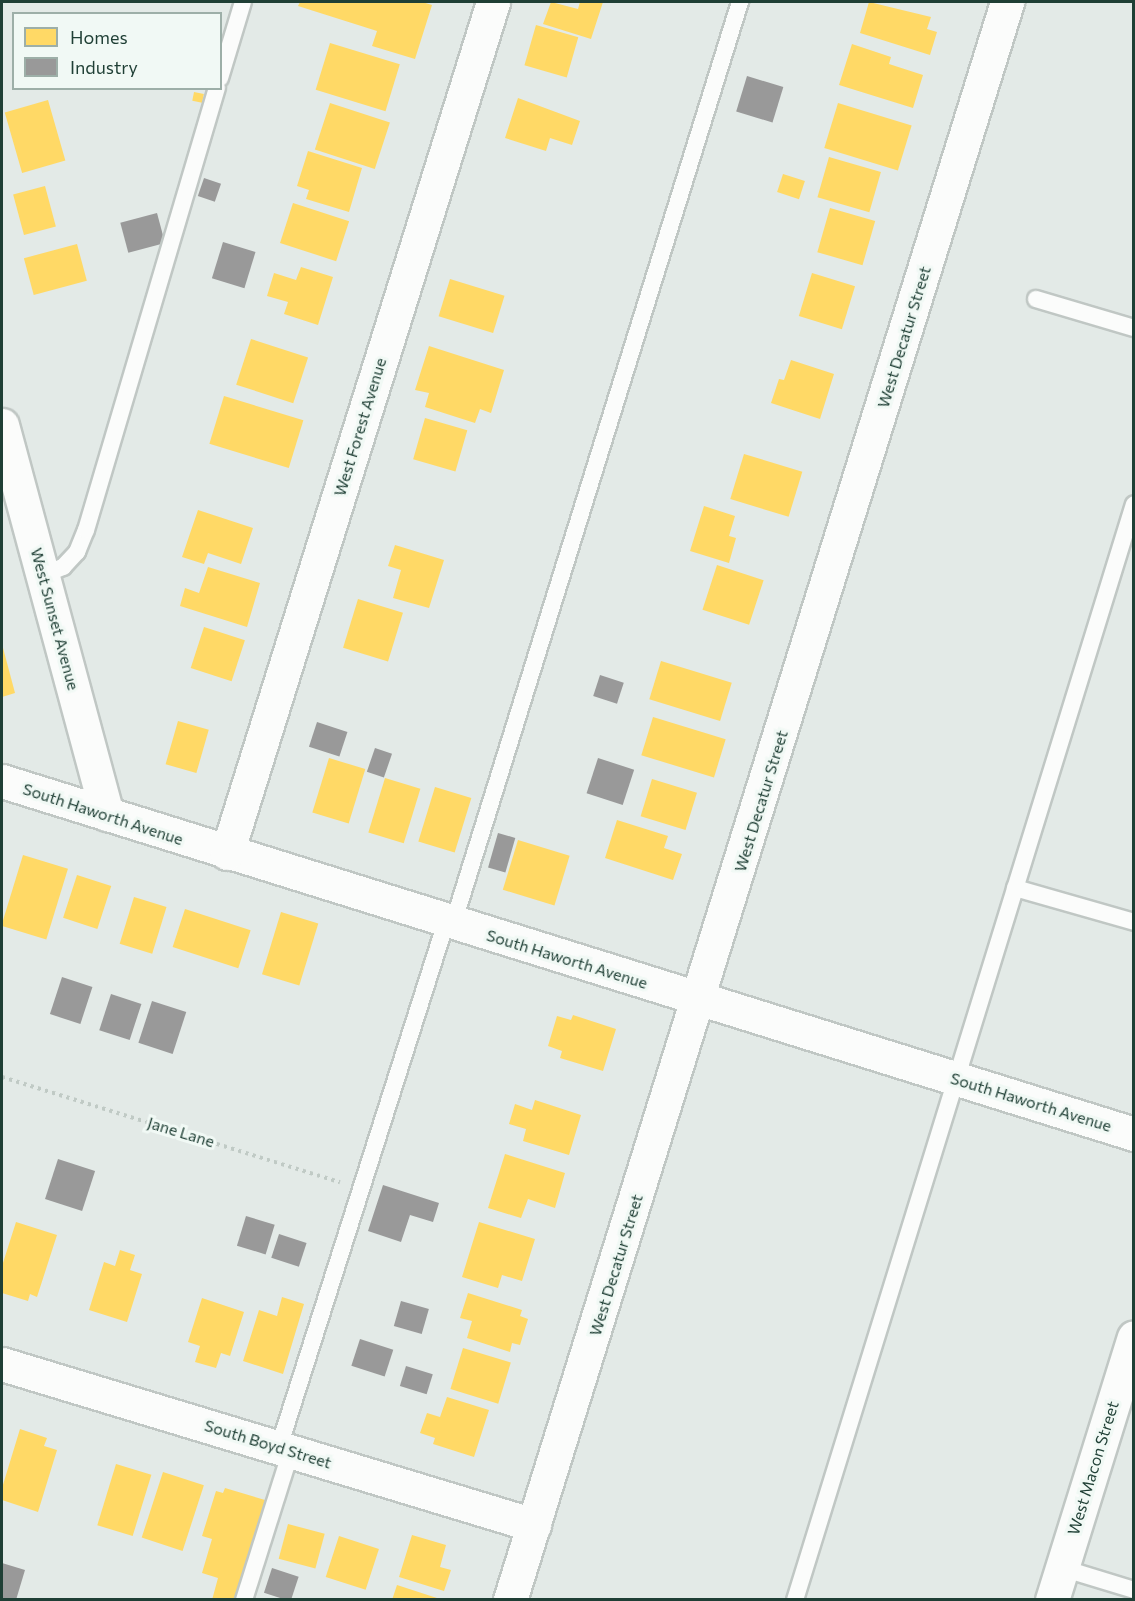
<!DOCTYPE html>
<style>
body{margin:0}
#map{position:relative;width:1135px;height:1601px;overflow:hidden;background:#e3eae7;font-family:Commissioner,sans-serif}
div>[style]{position:absolute}
[style*='--x']{left:calc(var(--x)*1px);top:calc(var(--y)*1px);width:calc(var(--w)*1px);rotate:calc(var(--a)*1deg)}
.homes>*{inset:0;background:#ffd966;transform-origin:0 0}
.industry>*{inset:0;background:#999;transform-origin:0 0}
.path>*{height:4px;margin-top:-2px;transform-origin:0;background:repeating-linear-gradient(90deg,#c0cac5 0 3px,transparent 0 7.5px)}
.roads{filter:drop-shadow(2px 0 #c0c7c4) drop-shadow(-2px 0 #c0c7c4) drop-shadow(0 2px #c0c7c4) drop-shadow(0 -2px #c0c7c4)}
.service>*{height:16px;margin:-8px;padding:0 8px;transform-origin:8px;border-radius:8px;background:#fbfcfb}
.minor>*{height:33px;margin:-16.5px;padding:0 16.5px;transform-origin:16.5px;border-radius:16.5px;background:#fbfcfb}
.tertiary>*{height:33px;margin:-16.5px;padding:0 16.5px;transform-origin:16.5px;border-radius:16.5px;background:#fbfcfb}
span{translate:-50% -50%;white-space:nowrap;text-align:center;line-height:1.15;-webkit-text-stroke:6px #f1f9f5;paint-order:stroke}
.street-label{font-size:16px;color:#1f3f35}
.frame{position:absolute;inset:0;border:3px solid #1f3f35;pointer-events:none}
.legend{position:absolute;left:12px;top:12px;width:210px;height:78px;box-sizing:border-box;background:#f1f9f5;border:2px solid #9dafa8;margin:0;padding:8px 10px;list-style:none;font-size:18px;color:#1f3f35}
.legend li{display:flex;align-items:center;gap:12px;height:30px}
.legend b{width:30px;border:2px solid #9dafa8}
</style>
<div id="map">
<div class="homes">
<div style="clip-path:polygon(300px 2px,422px 2px,432px 5px,415px 59px,372px 46px,377px 31px,298px 6px)"></div>
<div style="clip-path:polygon(551px 2px,578px 9px,580px 2px,603px 2px,591px 39px,543px 24px)"></div>
<div style="clip-path:polygon(869px 2px,931px 17px,927px 29px,937px 32px,930px 55px,860px 33px)"></div>
<div style="left:536px;top:25px;width:44px;height:42px;rotate:16deg"></div>
<div style="left:330px;top:43px;width:73px;height:49px;rotate:17deg"></div>
<div style="clip-path:polygon(852px 44px,891px 57px,889px 64px,923px 75px,913px 108px,839px 85px)"></div>
<div style="left:194px;top:92px;width:10px;height:9px;rotate:11deg"></div>
<div style="clip-path:polygon(518px 98px,580px 121px,572px 145px,550px 138px,546px 151px,505px 138px)"></div>
<div style="left:48px;top:100px;width:63px;height:45px;rotate:74deg"></div>
<div style="left:330px;top:103px;width:63px;height:49px;rotate:18deg"></div>
<div style="left:838px;top:103px;width:77px;height:47px;rotate:17deg"></div>
<div style="clip-path:polygon(308px 151px,362px 168px,349px 212px,306px 199px,309px 190px,297px 186px)"></div>
<div style="left:829px;top:157px;width:54px;height:42px;rotate:16deg"></div>
<div style="left:783px;top:174px;width:23px;height:19px;rotate:18deg"></div>
<div style="left:45px;top:186px;width:42px;height:33px;rotate:75deg"></div>
<div style="left:293px;top:203px;width:59px;height:42px;rotate:18deg"></div>
<div style="left:830px;top:208px;width:47px;height:46px;rotate:16deg"></div>
<div style="left:77px;top:244px;width:38px;height:55px;rotate:75deg"></div>
<div style="clip-path:polygon(301px 267px,333px 277px,318px 325px,284px 314px,288px 302px,267px 296px,274px 273px,296px 280px)"></div>
<div style="left:812px;top:273px;width:45px;height:45px;rotate:17deg"></div>
<div style="left:450px;top:279px;width:57px;height:39px;rotate:17deg"></div>
<div style="left:251px;top:339px;width:60px;height:48px;rotate:18deg"></div>
<div style="clip-path:polygon(429px 346px,504px 370px,491px 413px,480px 409px,475px 423px,425px 407px,429px 393px,415px 390px)"></div>
<div style="clip-path:polygon(791px 360px,834px 374px,820px 419px,771px 403px,779px 379px,784px 380px)"></div>
<div style="left:224px;top:396px;width:83px;height:50px;rotate:17deg"></div>
<div style="left:425px;top:418px;width:44px;height:43px;rotate:16deg"></div>
<div style="left:744px;top:454px;width:61px;height:47px;rotate:17deg"></div>
<div style="clip-path:polygon(704px 506px,735px 516px,729px 536px,736px 538px,729px 563px,690px 551px)"></div>
<div style="clip-path:polygon(198px 510px,253px 528px,241px 564px,208px 553px,204px 564px,182px 557px)"></div>
<div style="clip-path:polygon(395px 545px,444px 560px,429px 608px,393px 598px,401px 570px,388px 566px)"></div>
<div style="left:717px;top:565px;width:49px;height:47px;rotate:18deg"></div>
<div style="clip-path:polygon(208px 567px,260px 583px,247px 627px,180px 606px,185px 588px,199px 593px)"></div>
<div style="left:358px;top:599px;width:47px;height:51px;rotate:17deg"></div>
<div style="left:204px;top:627px;width:43px;height:43px;rotate:18deg"></div>
<div style="clip-path:polygon(2px 644px,15px 693px,2px 697px)"></div>
<div style="left:661px;top:661px;width:74px;height:40px;rotate:17deg"></div>
<div style="left:653px;top:717px;width:76px;height:40px;rotate:17deg"></div>
<div style="left:178px;top:721px;width:32px;height:45px;rotate:16deg"></div>
<div style="left:329px;top:758px;width:38px;height:57px;rotate:17deg"></div>
<div style="left:385px;top:778px;width:37px;height:57px;rotate:17deg"></div>
<div style="left:652px;top:779px;width:47px;height:39px;rotate:17deg"></div>
<div style="left:435px;top:787px;width:38px;height:57px;rotate:17deg"></div>
<div style="clip-path:polygon(617px 820px,668px 836px,664px 848px,682px 854px,673px 880px,605px 858px)"></div>
<div style="left:518px;top:840px;width:54px;height:52px;rotate:17deg"></div>
<div style="left:23px;top:855px;width:47px;height:74px;rotate:17deg"></div>
<div style="left:77px;top:875px;width:36px;height:45px;rotate:18deg"></div>
<div style="left:134px;top:897px;width:34px;height:49px;rotate:17deg"></div>
<div style="left:185px;top:909px;width:69px;height:40px;rotate:18deg"></div>
<div style="left:281px;top:912px;width:39px;height:65px;rotate:17deg"></div>
<div style="clip-path:polygon(573px 1015px,616px 1029px,603px 1071px,560px 1058px,562px 1051px,548px 1046px,557px 1016px,571px 1020px)"></div>
<div style="clip-path:polygon(535px 1100px,581px 1115px,569px 1155px,523px 1141px,526px 1129px,509px 1124px,515px 1104px,532px 1110px)"></div>
<div style="clip-path:polygon(505px 1154px,565px 1173px,555px 1208px,528px 1199px,521px 1218px,488px 1208px)"></div>
<div style="clip-path:polygon(16px 1222px,57px 1235px,37px 1297px,30px 1294px,28px 1301px,2px 1293px,2px 1266px)"></div>
<div style="clip-path:polygon(479px 1222px,535px 1239px,522px 1281px,502px 1275px,498px 1288px,462px 1277px)"></div>
<div style="clip-path:polygon(120px 1250px,135px 1255px,130px 1270px,142px 1274px,127px 1322px,89px 1310px,104px 1262px,115px 1266px)"></div>
<div style="clip-path:polygon(468px 1293px,522px 1310px,520px 1316px,528px 1319px,520px 1345px,512px 1343px,510px 1352px,467px 1338px,472px 1321px,460px 1318px)"></div>
<div style="clip-path:polygon(282px 1297px,304px 1304px,283px 1374px,243px 1361px,259px 1310px,277px 1316px)"></div>
<div style="clip-path:polygon(202px 1298px,244px 1312px,230px 1356px,221px 1353px,216px 1368px,195px 1362px,200px 1346px,188px 1342px)"></div>
<div style="left:463px;top:1348px;width:50px;height:43px;rotate:17deg"></div>
<div style="clip-path:polygon(447px 1397px,489px 1410px,474px 1457px,433px 1444px,435px 1438px,420px 1433px,427px 1413px,440px 1417px)"></div>
<div style="clip-path:polygon(20px 1429px,47px 1438px,44px 1446px,57px 1450px,38px 1512px,2px 1500px,2px 1488px)"></div>
<div style="left:116px;top:1464px;width:37px;height:64px;rotate:17deg"></div>
<div style="left:163px;top:1472px;width:43px;height:69px;rotate:18deg"></div>
<div style="clip-path:polygon(225px 1488px,265px 1500px,234px 1600px,212px 1600px,218px 1578px,202px 1573px,212px 1539px,202px 1536px,216px 1491px,223px 1493px)"></div>
<div style="left:288px;top:1524px;width:38px;height:36px;rotate:15deg"></div>
<div style="clip-path:polygon(412px 1535px,446px 1545px,440px 1567px,451px 1570px,444px 1591px,399px 1577px)"></div>
<div style="left:339px;top:1536px;width:42px;height:43px;rotate:18deg"></div>
<div style="clip-path:polygon(397px 1585px,440px 1599px,440px 1600px,392px 1600px)"></div>
</div>
<div class="industry">
<div style="left:747px;top:76px;width:38px;height:37px;rotate:17deg"></div>
<div style="left:204px;top:178px;width:18px;height:19px;rotate:19deg"></div>
<div style="left:157px;top:213px;width:31px;height:38px;rotate:75deg"></div>
<div style="left:223px;top:242px;width:34px;height:38px;rotate:17deg"></div>
<div style="left:600px;top:675px;width:25px;height:22px;rotate:18deg"></div>
<div style="left:317px;top:722px;width:32px;height:26px;rotate:18deg"></div>
<div style="left:375px;top:748px;width:18px;height:25px;rotate:19deg"></div>
<div style="left:598px;top:758px;width:38px;height:37px;rotate:18deg"></div>
<div style="left:498px;top:833px;width:18px;height:36px;rotate:16deg"></div>
<div style="left:62px;top:977px;width:32px;height:39px;rotate:18deg"></div>
<div style="left:111px;top:994px;width:32px;height:38px;rotate:18deg"></div>
<div style="left:152px;top:1001px;width:36px;height:44px;rotate:18deg"></div>
<div style="left:58px;top:1159px;width:39px;height:42px;rotate:18deg"></div>
<div style="clip-path:polygon(383px 1185px,439px 1203px,433px 1222px,410px 1215px,401px 1242px,368px 1231px)"></div>
<div style="left:246px;top:1216px;width:30px;height:31px;rotate:17deg"></div>
<div style="left:279px;top:1234px;width:29px;height:25px;rotate:18deg"></div>
<div style="left:401px;top:1301px;width:29px;height:26px;rotate:16deg"></div>
<div style="left:360px;top:1339px;width:35px;height:28px;rotate:18deg"></div>
<div style="left:406px;top:1366px;width:28px;height:21px;rotate:17deg"></div>
<div style="clip-path:polygon(2px 1563px,25px 1570px,16px 1600px,2px 1599px)"></div>
<div style="left:272px;top:1568px;width:28px;height:26px;rotate:18deg"></div>
</div>
<div class="path">
<div style="--x:2;--y:1077;--w:354;--a:17.3"></div>
</div>
<div class="roads">
<div class="service">
<div style="--x:220;--y:78;--w:79;--a:-73.2"></div>
<div style="--x:1036;--y:299;--w:102;--a:16.5"></div>
<div style="--x:43;--y:575;--w:22;--a:-22"></div>
<div style="--x:63;--y:567;--w:21;--a:-47"></div>
<div style="--x:77;--y:552;--w:24;--a:-68"></div>
<div style="--x:86;--y:530;--w:461;--a:-73.5"></div>
<div style="--x:1015;--y:888;--w:124;--a:15.9"></div>
<div style="--x:453;--y:924;--w:966;--a:-72.71"></div>
<div style="--x:279;--y:1447;--w:551;--a:-72.35"></div>
<div style="--x:1062;--y:1568;--w:75;--a:17"></div>
<div style="--x:244;--y:1600;--w:156;--a:-72.5"></div>
<div style="--x:795;--y:1600;--w:1147;--a:-72.81"></div>
</div>
<div class="minor">
<div style="--x:2;--y:425;--w:403;--a:74.9"></div>
<div style="--x:2;--y:781;--w:1186;--a:17.32"></div>
<div style="--x:227;--y:853;--w:892;--a:-72.64"></div>
<div style="--x:2;--y:1364;--w:556;--a:16.84"></div>
<div style="--x:1052;--y:1600;--w:275;--a:-72.7"></div>
</div>
<div class="tertiary">
<div style="--x:510;--y:1600;--w:1674;--a:-72.72"></div>
</div>
</div>
<div class="street-label">
<span style="left:904px;top:337px;rotate:-73deg">West Decatur Street</span>
<span style="left:360px;top:427px;rotate:-73deg">West Forest Avenue</span>
<span style="left:55px;top:619px;rotate:75deg">West Sunset Avenue</span>
<span style="left:761px;top:801px;rotate:-73deg">West Decatur Street</span>
<span style="left:103px;top:814px;rotate:18deg">South Haworth Avenue</span>
<span style="left:567px;top:959px;rotate:17deg">South Haworth Avenue</span>
<span style="left:1031px;top:1102px;rotate:17deg">South Haworth Avenue</span>
<span style="left:181px;top:1132px;rotate:17deg">Jane Lane</span>
<span style="left:616px;top:1265px;rotate:-73deg">West Decatur Street</span>
<span style="left:268px;top:1444px;rotate:17deg">South Boyd Street</span>
<span style="left:1093px;top:1468px;rotate:-73deg">West Macon Street</span>
</div>
<div class="frame"></div>
<ul class="legend">
<li><b style="height:16px;background:#ffd966"></b>Homes</li>
<li><b style="height:16px;background:#999"></b>Industry</li>
</ul>
</div>
